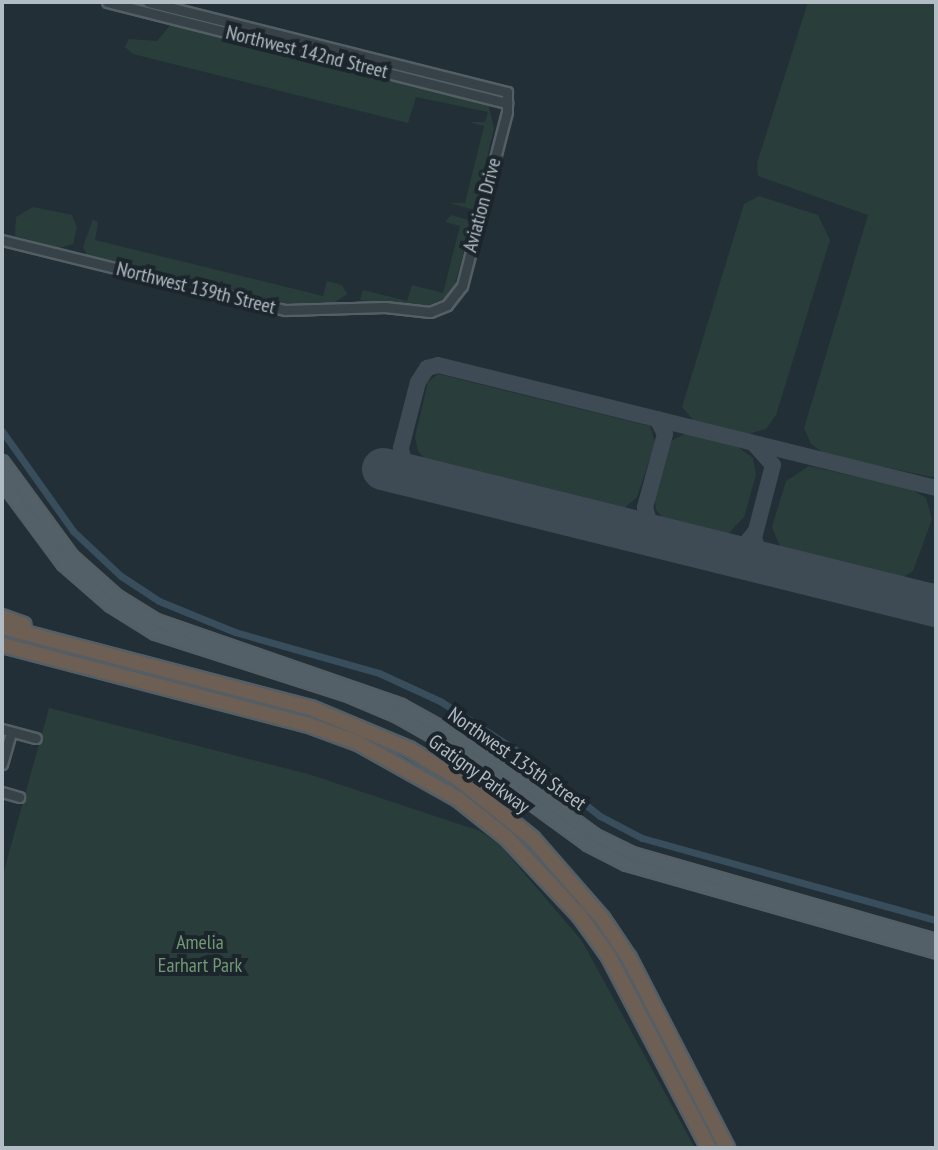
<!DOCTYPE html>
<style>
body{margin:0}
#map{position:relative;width:938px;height:1150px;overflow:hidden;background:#232f37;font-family:"PT Sans Narrow",sans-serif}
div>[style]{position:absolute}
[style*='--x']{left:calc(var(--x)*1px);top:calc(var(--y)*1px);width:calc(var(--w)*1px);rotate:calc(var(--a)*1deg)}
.green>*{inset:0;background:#293d3a}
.canal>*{height:7px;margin:-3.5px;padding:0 3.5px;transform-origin:3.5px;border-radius:3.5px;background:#384e5d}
.taxiway>*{height:16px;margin:-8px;padding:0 8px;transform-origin:8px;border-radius:8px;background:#3f4b54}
.runway>*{height:42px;margin:-21px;padding:0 21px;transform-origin:21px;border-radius:21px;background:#3f4b54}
.roads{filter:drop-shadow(2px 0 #545e65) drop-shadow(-2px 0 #545e65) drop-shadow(0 2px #545e65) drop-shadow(0 -2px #545e65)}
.minor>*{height:9px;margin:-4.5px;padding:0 4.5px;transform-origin:4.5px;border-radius:4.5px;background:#364148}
.major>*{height:11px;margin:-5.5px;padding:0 5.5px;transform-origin:5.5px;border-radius:5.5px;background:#546068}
.highway>*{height:14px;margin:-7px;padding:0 7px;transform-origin:7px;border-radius:7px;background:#6d5f54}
span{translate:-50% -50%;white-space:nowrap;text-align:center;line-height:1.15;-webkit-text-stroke:8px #1c252c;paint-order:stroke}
.street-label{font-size:20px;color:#b1bcc4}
.park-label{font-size:20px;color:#729874}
.frame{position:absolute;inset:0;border:4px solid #b1bcc4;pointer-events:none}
</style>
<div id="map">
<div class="green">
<div style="clip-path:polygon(808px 2px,936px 2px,936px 475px,931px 477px,825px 454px,811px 444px,804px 428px,868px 215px,758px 176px,757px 163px)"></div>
<div style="clip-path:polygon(173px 22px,488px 104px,494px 128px,475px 210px,449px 203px,465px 203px,484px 126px,469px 122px,485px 122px,488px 112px,416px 97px,408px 123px,133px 54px,125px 47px,129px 39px,157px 41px)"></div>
<div style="clip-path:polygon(759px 196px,818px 215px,830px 240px,776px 415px,766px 429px,748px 434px,694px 421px,682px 407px,744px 204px)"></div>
<div style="clip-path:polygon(33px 207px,72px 215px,77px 227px,73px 244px,59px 248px,15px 236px,16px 217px)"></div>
<div style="clip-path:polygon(451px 215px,472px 221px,455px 284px,446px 298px,423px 307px,360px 300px,363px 290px,407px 301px,412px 285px,443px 293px,460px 226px,445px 222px)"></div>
<div style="clip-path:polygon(93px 219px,98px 223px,95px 240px,323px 296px,327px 281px,342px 285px,347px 294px,334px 303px,286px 303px,87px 255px,83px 247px)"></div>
<div style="clip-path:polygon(438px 374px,650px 426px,655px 443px,637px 497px,626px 507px,608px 510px,429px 464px,418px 451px,415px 437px,428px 382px)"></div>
<div style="clip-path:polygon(686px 433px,738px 447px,753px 458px,756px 475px,744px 517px,728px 534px,712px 536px,670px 526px,656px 510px,654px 494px,671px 441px)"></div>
<div style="clip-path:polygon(809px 466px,911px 489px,926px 498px,932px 519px,913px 571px,900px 579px,884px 579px,781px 549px,772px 527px,786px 481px)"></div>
<div style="clip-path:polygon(49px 708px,308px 774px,480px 831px,500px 845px,582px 941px,695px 1148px,2px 1148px,2px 878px)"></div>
</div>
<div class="canal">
<div style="--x:2;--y:431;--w:123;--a:54.6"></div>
<div style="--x:73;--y:531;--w:66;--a:43.2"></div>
<div style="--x:121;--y:576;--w:45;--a:33.3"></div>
<div style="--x:159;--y:601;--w:82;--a:22.2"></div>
<div style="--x:235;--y:632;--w:150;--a:15.9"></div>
<div style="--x:379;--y:673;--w:67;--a:24.7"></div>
<div style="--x:440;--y:701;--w:88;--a:33"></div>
<div style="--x:514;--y:749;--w:109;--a:37.9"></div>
<div style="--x:600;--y:816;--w:47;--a:27.6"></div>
<div style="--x:642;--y:838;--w:305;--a:15.6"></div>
</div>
<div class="taxiway">
<div style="--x:657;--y:419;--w:17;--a:62"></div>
<div style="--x:665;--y:434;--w:76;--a:105.3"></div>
<div style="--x:645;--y:507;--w:19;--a:74"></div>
<div style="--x:650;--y:525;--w:18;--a:45"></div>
<div style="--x:754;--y:444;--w:28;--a:48"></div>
<div style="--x:773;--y:465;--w:75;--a:104.6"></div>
<div style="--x:754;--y:538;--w:19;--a:72"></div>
<div style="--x:760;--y:556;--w:16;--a:38"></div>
<div style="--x:407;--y:475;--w:28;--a:-103"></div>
<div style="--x:401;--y:448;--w:68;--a:-75.6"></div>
<div style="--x:418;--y:382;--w:17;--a:-57"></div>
<div style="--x:427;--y:368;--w:11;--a:-15"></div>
<div style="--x:438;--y:365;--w:513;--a:13.87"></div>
<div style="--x:719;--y:552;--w:23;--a:-10"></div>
<div style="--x:742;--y:548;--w:21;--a:-51"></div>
<div style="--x:902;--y:597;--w:35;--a:-10"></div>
</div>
<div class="runway">
<div style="--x:383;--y:469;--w:570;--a:13.91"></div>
</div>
<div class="roads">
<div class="minor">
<div style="--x:107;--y:2;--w:413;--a:14.2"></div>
<div style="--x:2;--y:240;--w:292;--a:13.9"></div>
<div style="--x:285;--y:310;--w:100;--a:-1.7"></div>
<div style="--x:385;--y:307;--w:45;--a:6.3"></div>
<div style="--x:430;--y:312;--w:18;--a:-22"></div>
<div style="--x:447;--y:305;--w:24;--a:-52"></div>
<div style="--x:462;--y:286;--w:180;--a:-75.5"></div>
<div style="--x:507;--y:112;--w:20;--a:-90"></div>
<div style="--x:507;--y:92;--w:370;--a:-165.9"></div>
<div style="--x:2;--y:729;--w:35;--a:15"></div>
<div style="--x:2;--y:764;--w:33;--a:-74"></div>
<div style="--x:2;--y:792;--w:18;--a:16"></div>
</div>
<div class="major">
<div style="--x:2;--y:461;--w:117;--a:53.7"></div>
<div style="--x:71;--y:555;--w:62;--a:41.7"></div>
<div style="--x:117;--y:596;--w:46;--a:31.6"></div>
<div style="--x:156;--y:620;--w:259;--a:19.1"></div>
<div style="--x:401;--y:705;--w:77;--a:28.9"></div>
<div style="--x:468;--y:742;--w:157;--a:36.2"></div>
<div style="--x:595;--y:835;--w:41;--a:25.9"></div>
<div style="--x:632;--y:853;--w:316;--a:16"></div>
<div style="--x:2;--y:482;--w:102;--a:53.4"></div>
<div style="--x:63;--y:564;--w:62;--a:41.1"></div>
<div style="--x:110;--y:605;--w:53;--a:31.9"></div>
<div style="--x:155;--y:633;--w:200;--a:17.8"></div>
<div style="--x:345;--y:694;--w:56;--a:22.9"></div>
<div style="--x:397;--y:716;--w:73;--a:29.4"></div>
<div style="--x:461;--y:752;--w:156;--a:36.1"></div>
<div style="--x:587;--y:844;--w:44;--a:27.1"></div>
<div style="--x:626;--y:864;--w:322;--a:15.8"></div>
</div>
<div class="highway">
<div style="--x:2;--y:617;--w:23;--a:20"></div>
<div style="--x:2;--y:627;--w:319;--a:14.7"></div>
<div style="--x:311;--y:708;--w:106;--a:22.7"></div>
<div style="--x:409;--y:749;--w:58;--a:31"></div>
<div style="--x:459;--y:779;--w:95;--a:39"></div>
<div style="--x:533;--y:839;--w:105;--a:48.9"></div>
<div style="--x:602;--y:918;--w:48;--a:56"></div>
<div style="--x:629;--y:958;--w:214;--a:62.7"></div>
<div style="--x:2;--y:645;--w:314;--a:14.6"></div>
<div style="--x:306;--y:724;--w:55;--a:20.1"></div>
<div style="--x:358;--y:743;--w:115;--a:29.2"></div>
<div style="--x:458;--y:799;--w:61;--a:38.4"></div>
<div style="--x:506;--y:837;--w:107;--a:46.9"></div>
<div style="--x:579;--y:915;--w:49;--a:54.1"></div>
<div style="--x:608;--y:955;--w:218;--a:62.4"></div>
</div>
</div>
<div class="street-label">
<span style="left:307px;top:52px;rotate:14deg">Northwest 142nd Street</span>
<span style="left:482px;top:205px;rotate:-75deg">Aviation Drive</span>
<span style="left:196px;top:288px;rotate:14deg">Northwest 139th Street</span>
<span style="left:517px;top:759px;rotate:35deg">Northwest 135th Street</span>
<span style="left:479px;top:774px;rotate:36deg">Gratigny Parkway</span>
</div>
<div class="park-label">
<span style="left:200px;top:954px">Amelia<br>Earhart Park</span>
</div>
<div class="frame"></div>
</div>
